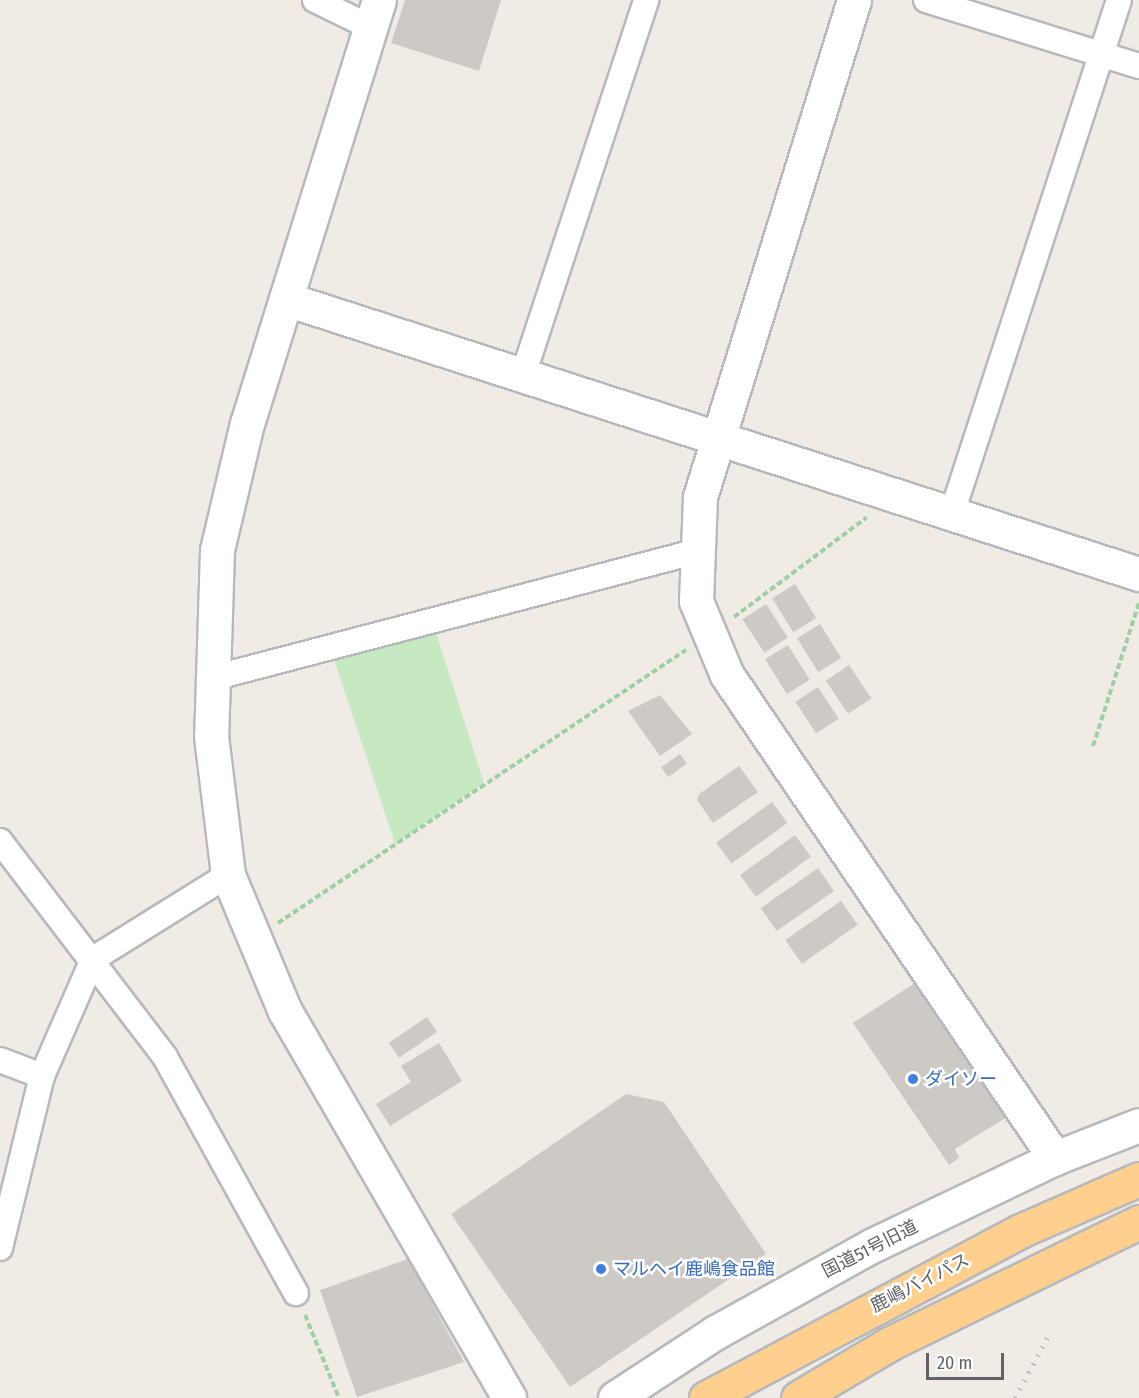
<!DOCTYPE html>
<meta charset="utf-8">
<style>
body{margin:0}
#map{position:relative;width:1139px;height:1398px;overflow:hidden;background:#f0ece5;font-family:"Fira Sans Condensed","Noto Sans JP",sans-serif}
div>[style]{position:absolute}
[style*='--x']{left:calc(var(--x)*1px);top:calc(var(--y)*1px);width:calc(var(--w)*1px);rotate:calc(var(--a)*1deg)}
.green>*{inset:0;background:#c7e9c1}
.building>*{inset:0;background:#cdc9c4;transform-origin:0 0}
.path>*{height:4px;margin-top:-2px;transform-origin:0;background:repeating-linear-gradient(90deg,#9dd1a4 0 6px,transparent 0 9px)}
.roads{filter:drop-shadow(2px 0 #b6b9bd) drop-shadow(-2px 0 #b6b9bd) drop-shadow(0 2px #b6b9bd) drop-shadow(0 -2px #b6b9bd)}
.street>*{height:24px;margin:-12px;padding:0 12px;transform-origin:12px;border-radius:12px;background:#fff}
.secondary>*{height:33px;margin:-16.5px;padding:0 16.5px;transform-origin:16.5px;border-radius:16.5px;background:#fff}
.highway>*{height:33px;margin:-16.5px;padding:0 16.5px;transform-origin:16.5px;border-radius:16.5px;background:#ffd08d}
.rail>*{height:4.5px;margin-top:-2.25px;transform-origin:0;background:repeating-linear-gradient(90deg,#b4b5b6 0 1.5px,transparent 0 9.5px)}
.dots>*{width:16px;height:16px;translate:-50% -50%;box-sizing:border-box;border:3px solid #fff;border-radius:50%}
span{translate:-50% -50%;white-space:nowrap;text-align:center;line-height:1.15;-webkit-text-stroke:5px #fff;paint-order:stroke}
.shop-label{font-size:18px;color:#366cbe}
.left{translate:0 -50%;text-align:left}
.street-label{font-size:18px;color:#5d6367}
.scale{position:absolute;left:926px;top:1353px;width:78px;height:27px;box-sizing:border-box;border:3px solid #5d6367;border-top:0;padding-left:8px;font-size:18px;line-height:21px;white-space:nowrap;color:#5d6367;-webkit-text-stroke:4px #fff;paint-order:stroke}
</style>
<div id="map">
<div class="green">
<div style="clip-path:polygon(432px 620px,484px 783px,395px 844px,330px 647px)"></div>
</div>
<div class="building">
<div style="clip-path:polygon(405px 0,501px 0,479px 71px,391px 43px)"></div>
<div style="left:795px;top:584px;width:40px;height:27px;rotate:58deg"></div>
<div style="left:766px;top:604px;width:40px;height:28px;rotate:57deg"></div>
<div style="left:820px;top:624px;width:40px;height:27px;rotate:58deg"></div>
<div style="left:788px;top:645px;width:41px;height:27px;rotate:58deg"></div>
<div style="left:849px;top:665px;width:40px;height:28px;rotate:56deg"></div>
<div style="left:818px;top:687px;width:38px;height:27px;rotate:57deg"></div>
<div style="clip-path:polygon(660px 695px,692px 734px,660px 756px,628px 711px)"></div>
<div style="left:680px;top:754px;width:12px;height:23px;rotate:55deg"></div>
<div style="clip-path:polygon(739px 766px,758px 792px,713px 823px,697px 800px,699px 794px)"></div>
<div style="left:772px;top:802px;width:26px;height:69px;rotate:54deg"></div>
<div style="left:795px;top:835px;width:27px;height:68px;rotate:54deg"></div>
<div style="left:818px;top:868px;width:28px;height:70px;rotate:55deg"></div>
<div style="left:841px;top:901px;width:29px;height:68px;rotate:55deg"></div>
<div style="clip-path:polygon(918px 981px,1007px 1117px,955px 1149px,959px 1158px,949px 1165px,853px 1023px)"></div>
<div style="left:427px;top:1017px;width:18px;height:46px;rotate:56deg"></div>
<div style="clip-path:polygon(439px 1043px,462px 1081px,390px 1126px,376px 1104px,411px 1082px,401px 1066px)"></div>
<div style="clip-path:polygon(626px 1094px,664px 1102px,766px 1254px,570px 1387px,451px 1214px)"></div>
<div style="clip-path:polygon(408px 1259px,464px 1362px,357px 1397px,320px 1290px)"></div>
</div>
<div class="path">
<div style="--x:734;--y:617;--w:166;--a:-36.9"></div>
<div style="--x:1093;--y:746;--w:150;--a:-72.2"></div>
<div style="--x:278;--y:923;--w:491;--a:-33.8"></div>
<div style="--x:305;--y:1315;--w:90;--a:67.7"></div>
</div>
<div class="roads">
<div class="street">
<div style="--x:315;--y:0;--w:61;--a:26.1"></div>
<div style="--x:926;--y:0;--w:223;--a:17.2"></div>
<div style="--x:523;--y:375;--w:395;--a:-71.8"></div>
<div style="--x:952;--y:513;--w:539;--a:-71.97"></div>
<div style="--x:209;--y:679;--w:501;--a:-14.67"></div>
<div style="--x:0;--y:841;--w:272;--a:52.6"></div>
<div style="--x:165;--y:1057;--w:270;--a:61"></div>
<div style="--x:0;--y:1060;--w:45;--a:20.9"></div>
<div style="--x:0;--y:1248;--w:177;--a:-76.3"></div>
<div style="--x:42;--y:1076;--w:128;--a:-66.4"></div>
<div style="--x:93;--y:959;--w:159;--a:-31.9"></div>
</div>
<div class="secondary">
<div style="--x:379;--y:0;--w:443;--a:107.3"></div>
<div style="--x:247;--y:423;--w:130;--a:103.3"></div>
<div style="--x:217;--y:550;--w:186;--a:91.8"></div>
<div style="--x:211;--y:736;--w:140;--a:83"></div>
<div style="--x:228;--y:875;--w:147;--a:67.3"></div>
<div style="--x:285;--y:1011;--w:447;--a:59.9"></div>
<div style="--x:854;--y:0;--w:520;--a:107.22"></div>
<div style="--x:700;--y:497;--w:104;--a:92.2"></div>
<div style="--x:696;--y:601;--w:80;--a:67.3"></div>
<div style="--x:727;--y:675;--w:584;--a:55.82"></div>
<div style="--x:286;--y:299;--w:896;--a:17.87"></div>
<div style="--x:615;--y:1398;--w:121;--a:-33.2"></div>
<div style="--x:716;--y:1332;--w:177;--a:-29"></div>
<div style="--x:871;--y:1246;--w:204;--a:-25.6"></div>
<div style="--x:1055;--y:1158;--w:90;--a:-21.4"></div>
</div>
<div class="highway">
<div style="--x:706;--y:1398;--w:356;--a:-28"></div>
<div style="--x:1020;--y:1231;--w:130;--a:-23.6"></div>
<div style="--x:798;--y:1398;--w:108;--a:-30.6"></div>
<div style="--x:891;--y:1343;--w:276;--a:-26"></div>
</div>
</div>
<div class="rail">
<div style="--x:1015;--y:1398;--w:70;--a:-62"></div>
</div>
<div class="dots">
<div style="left:913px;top:1079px;background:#3f7fe0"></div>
<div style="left:601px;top:1269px;background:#3f7fe0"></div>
</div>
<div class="shop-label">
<span class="left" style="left:925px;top:1079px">ダイソー</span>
<span class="left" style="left:613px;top:1269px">マルヘイ鹿嶋食品館</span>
</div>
<div class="street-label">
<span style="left:870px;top:1249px;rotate:-27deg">国道51号旧道</span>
<span style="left:920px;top:1283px;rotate:-27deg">鹿嶋バイパス</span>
</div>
<div class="scale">20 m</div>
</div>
